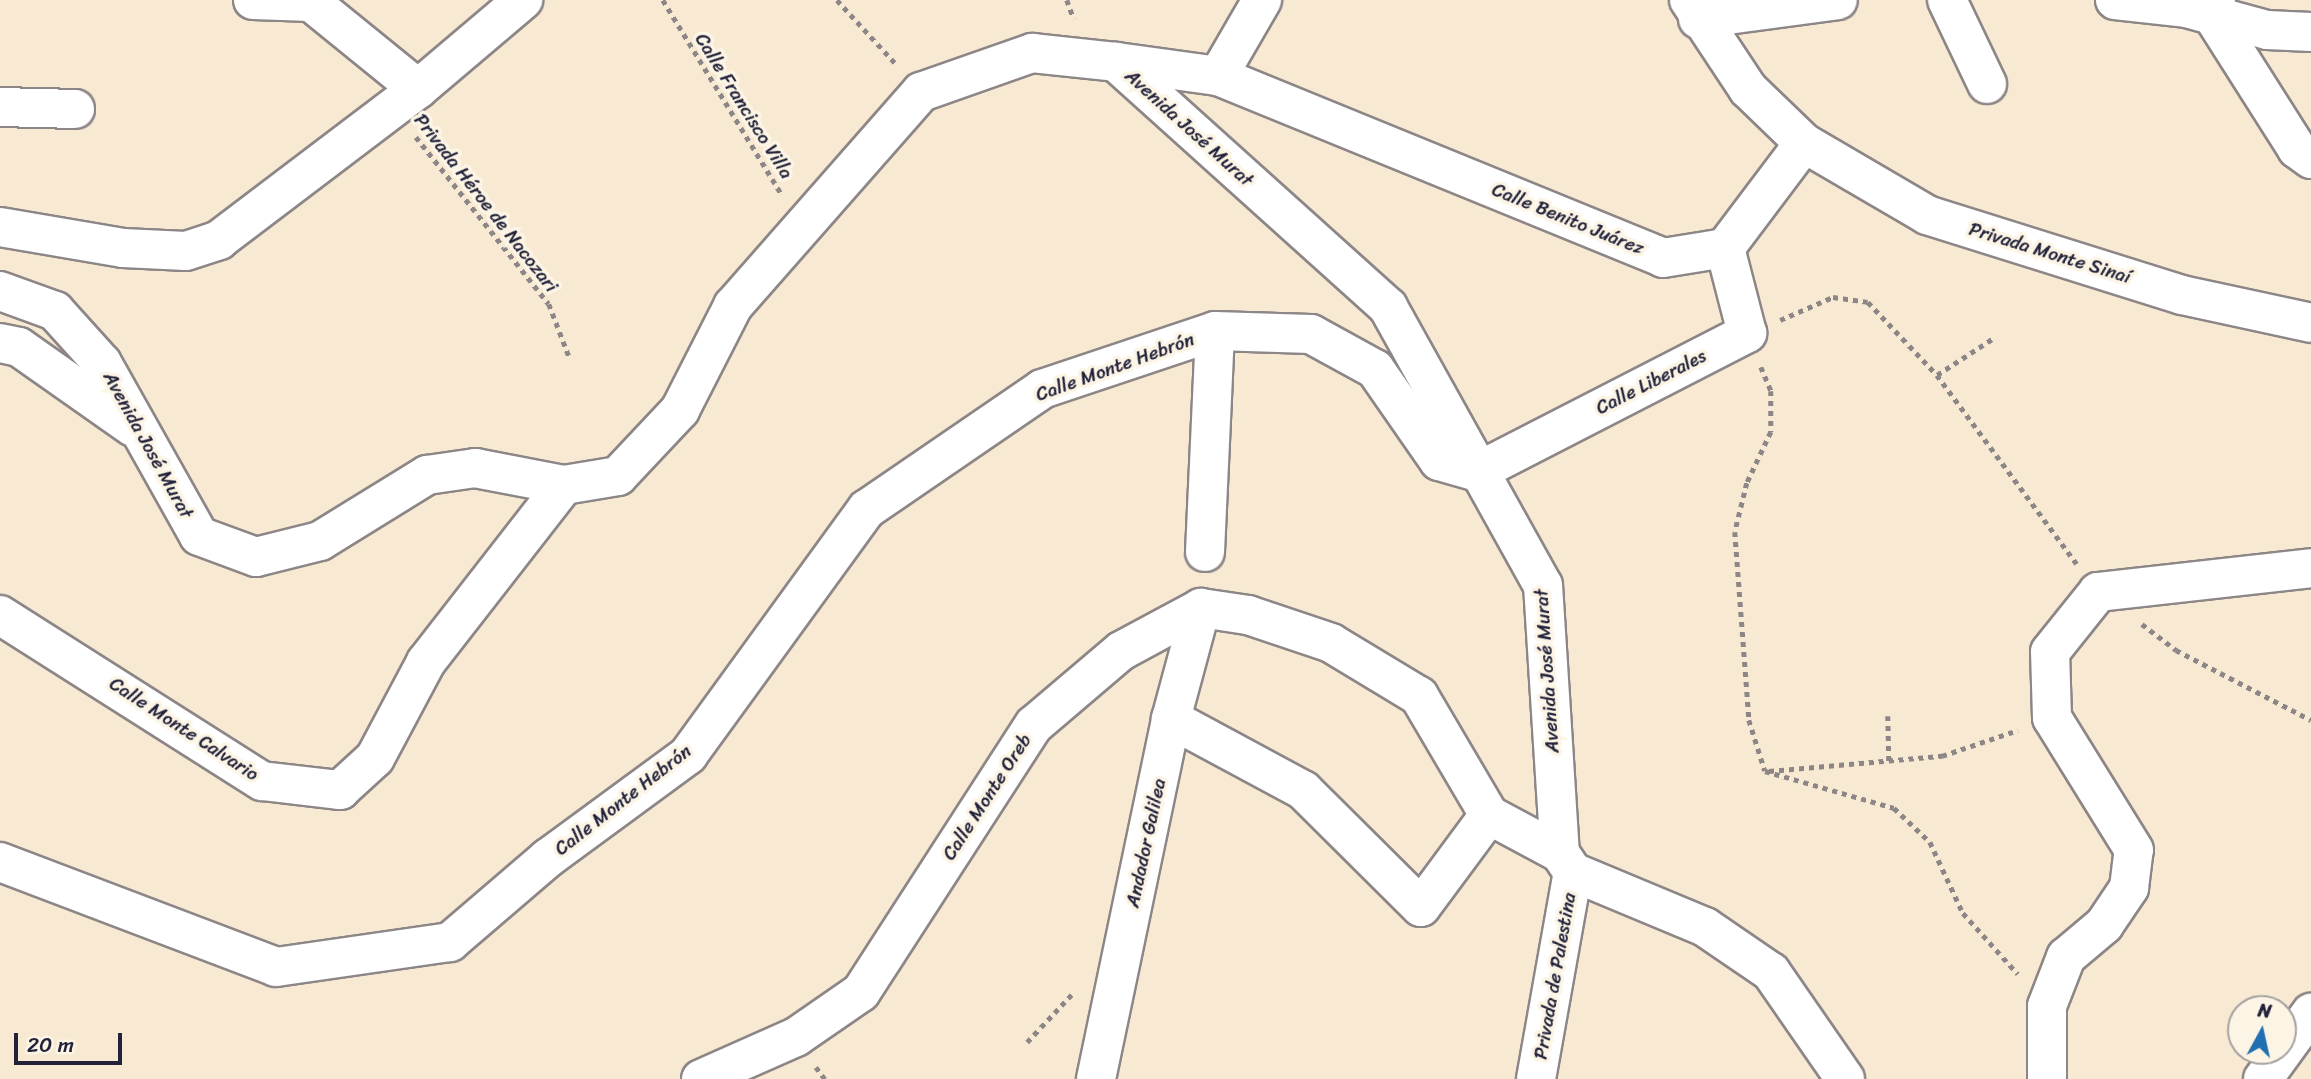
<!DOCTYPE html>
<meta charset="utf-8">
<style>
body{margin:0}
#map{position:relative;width:2311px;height:1079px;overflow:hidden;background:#f8e9d3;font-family:Sriracha,sans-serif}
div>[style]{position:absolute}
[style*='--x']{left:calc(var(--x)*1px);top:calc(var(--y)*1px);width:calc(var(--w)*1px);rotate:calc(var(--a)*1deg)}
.path>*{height:4.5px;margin-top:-2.25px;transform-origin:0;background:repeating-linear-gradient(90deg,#8d8687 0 5px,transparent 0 10px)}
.roads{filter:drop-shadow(2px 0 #8d8687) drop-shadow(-2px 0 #8d8687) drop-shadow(0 2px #8d8687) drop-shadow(0 -2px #8d8687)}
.minor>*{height:38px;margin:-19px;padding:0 19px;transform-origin:19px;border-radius:19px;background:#fff}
span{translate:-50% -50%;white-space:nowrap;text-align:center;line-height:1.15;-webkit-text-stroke:7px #fcf5e5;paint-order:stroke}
.street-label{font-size:19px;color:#22223b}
.north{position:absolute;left:2227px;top:995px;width:70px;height:70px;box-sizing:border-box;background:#fcf5e5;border:2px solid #a5a1a1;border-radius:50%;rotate:8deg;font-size:19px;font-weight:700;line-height:28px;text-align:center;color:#22223b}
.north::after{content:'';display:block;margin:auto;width:24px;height:32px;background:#1f6fb2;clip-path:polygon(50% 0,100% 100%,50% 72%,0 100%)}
.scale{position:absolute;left:14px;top:1033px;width:108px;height:32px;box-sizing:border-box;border:4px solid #22223b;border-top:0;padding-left:9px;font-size:21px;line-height:24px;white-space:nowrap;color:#22223b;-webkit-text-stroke:5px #fcf5e5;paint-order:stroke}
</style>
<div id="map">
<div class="path">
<div style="--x:663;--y:0;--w:226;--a:58.6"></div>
<div style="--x:837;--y:0;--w:87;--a:47.3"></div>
<div style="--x:1067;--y:0;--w:20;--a:70"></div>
<div style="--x:416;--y:137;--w:213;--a:51.5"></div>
<div style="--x:549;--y:304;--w:59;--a:69.1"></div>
<div style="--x:1780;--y:320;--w:58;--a:-23.5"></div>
<div style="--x:1833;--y:297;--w:35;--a:8"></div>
<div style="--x:1868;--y:302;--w:100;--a:46.6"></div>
<div style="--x:1937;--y:375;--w:235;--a:53.5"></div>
<div style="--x:1761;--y:367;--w:26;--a:67"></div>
<div style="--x:1771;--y:391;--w:41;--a:90"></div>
<div style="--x:1771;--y:432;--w:56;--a:115.2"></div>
<div style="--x:1747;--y:483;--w:50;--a:103.8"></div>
<div style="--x:1735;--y:532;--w:189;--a:85.7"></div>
<div style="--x:1749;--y:720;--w:53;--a:72.6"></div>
<div style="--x:1765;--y:771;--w:134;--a:16"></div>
<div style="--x:1894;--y:808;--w:50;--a:43.4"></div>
<div style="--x:1930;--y:842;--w:78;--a:65.1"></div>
<div style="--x:1963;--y:913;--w:82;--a:48"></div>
<div style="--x:1937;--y:375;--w:66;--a:-33.2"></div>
<div style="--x:2142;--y:624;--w:43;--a:37.4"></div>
<div style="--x:2176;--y:650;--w:152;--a:27.4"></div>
<div style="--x:1888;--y:716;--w:45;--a:88.7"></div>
<div style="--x:1769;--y:771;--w:174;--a:-5"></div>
<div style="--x:1942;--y:756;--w:80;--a:-18.9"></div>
<div style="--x:1027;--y:1042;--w:69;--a:-46.8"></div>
<div style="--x:816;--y:1067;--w:15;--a:53"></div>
</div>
<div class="roads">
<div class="minor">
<div style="--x:253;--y:0;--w:58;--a:2"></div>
<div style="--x:311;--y:2;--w:138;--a:39.1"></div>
<div style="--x:1947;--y:0;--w:93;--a:64.5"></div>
<div style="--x:2115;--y:0;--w:71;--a:6.4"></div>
<div style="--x:2186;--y:8;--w:84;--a:15.2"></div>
<div style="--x:2267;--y:30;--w:44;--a:2.6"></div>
<div style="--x:2216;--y:3;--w:15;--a:98"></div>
<div style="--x:2214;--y:18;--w:155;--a:57.6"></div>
<div style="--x:2297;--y:149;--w:17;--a:36"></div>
<div style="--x:1698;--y:19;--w:141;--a:-7.7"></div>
<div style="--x:1116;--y:62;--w:103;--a:7.8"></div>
<div style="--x:1218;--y:76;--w:481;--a:22.2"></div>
<div style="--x:1663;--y:258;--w:63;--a:-9.2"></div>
<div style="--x:1725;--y:248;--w:131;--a:-53"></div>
<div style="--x:1804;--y:143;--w:78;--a:-136"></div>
<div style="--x:1748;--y:89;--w:107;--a:-123.5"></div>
<div style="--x:1218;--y:76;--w:88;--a:-59.9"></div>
<div style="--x:0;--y:107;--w:75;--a:1.5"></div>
<div style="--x:1804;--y:143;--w:143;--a:30.3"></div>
<div style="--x:1927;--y:215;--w:267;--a:17.4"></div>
<div style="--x:2182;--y:295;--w:132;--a:12.2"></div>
<div style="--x:0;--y:227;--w:125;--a:9.7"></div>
<div style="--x:123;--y:248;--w:63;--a:2.7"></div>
<div style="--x:186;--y:251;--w:35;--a:-18"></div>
<div style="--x:219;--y:240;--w:250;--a:-37.2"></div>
<div style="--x:418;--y:89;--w:138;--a:-40.3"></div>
<div style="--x:0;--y:291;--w:59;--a:20"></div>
<div style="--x:55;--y:311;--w:70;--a:47.9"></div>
<div style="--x:102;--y:363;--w:198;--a:60.7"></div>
<div style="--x:199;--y:536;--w:61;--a:20.2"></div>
<div style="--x:256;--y:557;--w:66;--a:-14"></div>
<div style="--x:320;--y:541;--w:126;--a:-31.7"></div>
<div style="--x:427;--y:475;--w:49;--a:-8.3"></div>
<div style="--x:475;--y:468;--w:91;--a:10.8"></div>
<div style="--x:564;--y:485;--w:55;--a:-9.5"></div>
<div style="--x:618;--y:476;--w:91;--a:-46.8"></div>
<div style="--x:680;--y:410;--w:117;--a:-63"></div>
<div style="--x:733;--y:306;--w:285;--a:-48.7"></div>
<div style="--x:921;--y:92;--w:118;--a:-19.4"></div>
<div style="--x:1032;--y:53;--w:84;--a:6.1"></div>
<div style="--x:1116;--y:62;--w:366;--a:42"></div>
<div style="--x:1388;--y:307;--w:318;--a:60.9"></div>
<div style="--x:1543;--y:585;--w:269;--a:86.4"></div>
<div style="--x:1560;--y:853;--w:23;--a:56"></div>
<div style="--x:1573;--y:872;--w:143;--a:22.6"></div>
<div style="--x:1705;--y:927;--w:80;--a:34.3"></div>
<div style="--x:1771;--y:972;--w:130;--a:55.3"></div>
<div style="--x:0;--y:343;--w:19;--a:12"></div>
<div style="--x:19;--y:347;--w:139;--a:35.1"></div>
<div style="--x:1205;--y:552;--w:221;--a:-87.4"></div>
<div style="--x:0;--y:615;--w:310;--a:32.4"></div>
<div style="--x:262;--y:781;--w:79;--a:6.6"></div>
<div style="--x:340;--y:790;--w:47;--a:-42.4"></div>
<div style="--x:375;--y:758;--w:109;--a:-62"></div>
<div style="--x:426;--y:662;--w:224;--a:-52.1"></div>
<div style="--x:1171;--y:719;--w:150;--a:28.3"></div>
<div style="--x:1303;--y:790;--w:166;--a:44.8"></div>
<div style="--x:1421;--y:907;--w:114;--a:-53.5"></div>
<div style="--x:1489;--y:815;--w:81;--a:28.2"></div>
<div style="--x:0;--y:862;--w:295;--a:20.8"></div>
<div style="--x:276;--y:967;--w:176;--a:-8.2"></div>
<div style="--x:450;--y:942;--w:129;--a:-40.6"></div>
<div style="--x:548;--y:858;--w:174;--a:-36.3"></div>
<div style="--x:688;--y:755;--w:304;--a:-54"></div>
<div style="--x:867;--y:509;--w:212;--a:-34.4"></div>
<div style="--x:1042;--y:389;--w:182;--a:-18.5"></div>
<div style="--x:1215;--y:331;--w:96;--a:1.8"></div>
<div style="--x:1311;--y:334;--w:73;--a:28.7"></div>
<div style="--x:1375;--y:369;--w:112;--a:55.2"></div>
<div style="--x:1439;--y:461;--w:40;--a:16"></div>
<div style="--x:1477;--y:472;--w:304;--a:-27.2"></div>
<div style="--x:1747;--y:333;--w:88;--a:-104.5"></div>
<div style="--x:701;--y:1079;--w:104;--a:-23.9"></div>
<div style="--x:796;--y:1037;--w:79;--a:-34.7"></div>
<div style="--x:861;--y:992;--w:318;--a:-57.1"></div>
<div style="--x:1034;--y:725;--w:114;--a:-40.4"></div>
<div style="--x:1121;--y:651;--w:91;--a:-28.3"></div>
<div style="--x:1201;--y:608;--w:48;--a:8.5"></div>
<div style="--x:1248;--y:615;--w:88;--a:18.6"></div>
<div style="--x:1331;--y:643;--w:103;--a:31.1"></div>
<div style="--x:1419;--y:696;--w:138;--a:59.5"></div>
<div style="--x:1096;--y:1079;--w:368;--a:-78.2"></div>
<div style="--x:1171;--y:719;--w:115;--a:-74.9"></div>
<div style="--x:1536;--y:1079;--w:210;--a:-79.9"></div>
<div style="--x:2047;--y:1079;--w:73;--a:-90"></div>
<div style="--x:2047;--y:1006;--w:53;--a:-68.8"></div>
<div style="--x:2066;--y:957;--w:50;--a:-40.1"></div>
<div style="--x:2104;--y:925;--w:45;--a:-56"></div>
<div style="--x:2129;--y:888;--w:38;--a:-83"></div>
<div style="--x:2134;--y:850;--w:155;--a:-121.8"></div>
<div style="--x:2052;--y:718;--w:66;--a:-91.7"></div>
<div style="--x:2050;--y:652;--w:77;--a:-51.3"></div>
<div style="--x:2098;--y:592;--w:214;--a:-6.4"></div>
<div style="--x:2263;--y:1079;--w:82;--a:-54"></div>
</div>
</div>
<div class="street-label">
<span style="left:744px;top:106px;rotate:58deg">Calle Francisco Villa</span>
<span style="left:1189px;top:128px;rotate:42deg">Avenida José Murat</span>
<span style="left:486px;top:203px;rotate:52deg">Privada Héroe de Nacozari</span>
<span style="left:1568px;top:219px;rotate:22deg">Calle Benito Juárez</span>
<span style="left:2050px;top:253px;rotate:17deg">Privada Monte Sinaí</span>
<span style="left:1115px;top:367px;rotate:-20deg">Calle Monte Hebrón</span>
<span style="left:1651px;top:382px;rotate:-27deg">Calle Liberales</span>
<span style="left:148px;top:445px;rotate:61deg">Avenida José Murat</span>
<span style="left:1547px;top:671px;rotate:-94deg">Avenida José Murat</span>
<span style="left:184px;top:729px;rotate:33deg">Calle Monte Calvario</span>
<span style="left:987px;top:797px;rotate:-57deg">Calle Monte Oreb</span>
<span style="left:623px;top:800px;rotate:-38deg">Calle Monte Hebrón</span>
<span style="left:1146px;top:843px;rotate:-78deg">Andador Galilea</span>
<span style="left:1555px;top:976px;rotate:-80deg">Privada de Palestina</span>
</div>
<div class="north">N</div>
<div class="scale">20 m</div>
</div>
